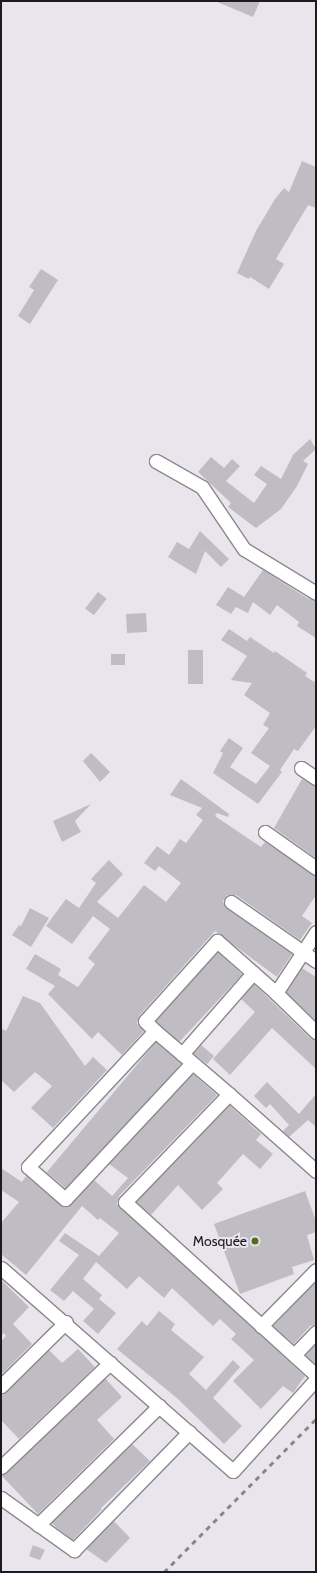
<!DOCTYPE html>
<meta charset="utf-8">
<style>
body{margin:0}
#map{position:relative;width:317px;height:1573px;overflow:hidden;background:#eae5ed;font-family:Cabin,sans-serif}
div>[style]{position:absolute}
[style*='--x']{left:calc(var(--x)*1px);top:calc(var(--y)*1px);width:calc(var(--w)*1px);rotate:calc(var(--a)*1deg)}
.building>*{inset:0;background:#c0bcc3;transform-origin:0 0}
.roads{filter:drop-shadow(1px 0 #8c888f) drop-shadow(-1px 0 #8c888f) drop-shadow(0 1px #8c888f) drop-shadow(0 -1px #8c888f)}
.minor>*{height:13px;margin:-6.5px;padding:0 6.5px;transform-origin:6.5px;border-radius:6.5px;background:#fff}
.rail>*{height:3px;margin-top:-1.5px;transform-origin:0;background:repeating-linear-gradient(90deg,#878489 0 5px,transparent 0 10px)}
.dots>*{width:11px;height:11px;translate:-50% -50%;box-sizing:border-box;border:2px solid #eae5ed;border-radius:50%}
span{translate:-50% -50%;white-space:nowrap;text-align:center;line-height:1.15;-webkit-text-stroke:4px #eae5ed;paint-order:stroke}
.poi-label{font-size:14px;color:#1d1b1e}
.right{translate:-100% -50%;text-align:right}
.frame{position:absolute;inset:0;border:2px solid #1d1b1e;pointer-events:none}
</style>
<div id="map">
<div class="building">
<div style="clip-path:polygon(215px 1px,260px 1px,253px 17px)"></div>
<div style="clip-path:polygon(302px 161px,316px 167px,316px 208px,308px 205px,276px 259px,284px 264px,269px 289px,250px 277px,249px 279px,237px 273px,256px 231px,275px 199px,284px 188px,289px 192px)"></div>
<div style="clip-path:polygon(41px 269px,58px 280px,30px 324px,18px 316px,34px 290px,29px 287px)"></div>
<div style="clip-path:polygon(310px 439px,316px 449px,303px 461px,308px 464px,297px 486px,281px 509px,256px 528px,228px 507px,231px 503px,198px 472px,211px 457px,224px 468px,232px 459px,240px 466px,226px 481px,254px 503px,267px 484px,254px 475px,261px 466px,281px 479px,293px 455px)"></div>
<div style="clip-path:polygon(200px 531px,229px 559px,221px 567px,205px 551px,196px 574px,168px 557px,177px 542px,189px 549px)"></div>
<div style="clip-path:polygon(263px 570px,307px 598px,316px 601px,316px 638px,297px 626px,299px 622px,277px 605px,270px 615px,253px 602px,248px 613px,236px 607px,231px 614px,216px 605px,228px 587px,244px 597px)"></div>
<div style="left:98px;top:592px;width:11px;height:21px;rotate:38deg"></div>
<div style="left:146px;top:613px;width:19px;height:20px;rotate:87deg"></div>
<div style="clip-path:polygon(229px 629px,247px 641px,250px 637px,274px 653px,275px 651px,307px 673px,305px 676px,316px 683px,316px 726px,298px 751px,294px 749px,280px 770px,282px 772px,258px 804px,213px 773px,223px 753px,220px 751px,229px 738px,243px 748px,230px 767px,256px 784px,270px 766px,251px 753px,269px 728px,263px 725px,270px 713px,244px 695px,252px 683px,231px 680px,247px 656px,221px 640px)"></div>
<div style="left:188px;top:650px;width:15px;height:34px"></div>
<div style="left:125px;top:654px;width:11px;height:14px;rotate:90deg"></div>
<div style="clip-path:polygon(91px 753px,110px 772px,100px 782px,83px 761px)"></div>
<div style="clip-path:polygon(181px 779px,229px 814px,228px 817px,217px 813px,215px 816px,261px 847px,265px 842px,316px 876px,316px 895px,302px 916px,312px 923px,300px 940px,236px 895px,227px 895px,223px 901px,226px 908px,292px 954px,277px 977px,215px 931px,139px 1016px,137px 1024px,144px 1031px,122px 1055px,98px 1032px,92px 1039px,48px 994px,55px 986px,26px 969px,35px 954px,61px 969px,58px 975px,78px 987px,95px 964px,88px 958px,110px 929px,93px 916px,72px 944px,46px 926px,66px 899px,79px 908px,96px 883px,91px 879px,109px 860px,123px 874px,97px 902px,118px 918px,144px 885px,166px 902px,181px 883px,159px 866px,155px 871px,144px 863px,157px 846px,169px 855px,180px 839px,186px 843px,203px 820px,196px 815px,202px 808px,170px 795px)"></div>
<div style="clip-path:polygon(302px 779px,316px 786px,316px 858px,274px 828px)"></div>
<div style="clip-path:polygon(91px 804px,75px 821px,81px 832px,62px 842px,53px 821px)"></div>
<div style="clip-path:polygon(30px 908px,49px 918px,31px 947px,12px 935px,19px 925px,21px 926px)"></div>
<div style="left:218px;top:952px;width:33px;height:93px;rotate:43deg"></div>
<div style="clip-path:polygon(302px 968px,316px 977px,316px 1021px,286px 992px)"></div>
<div style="clip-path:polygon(254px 984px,310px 1038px,316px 1040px,316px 1069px,272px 1028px,230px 1075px,213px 1059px,255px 1012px,241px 999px)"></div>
<div style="clip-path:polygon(23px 996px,40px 1003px,85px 1066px,93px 1057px,107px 1070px,53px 1128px,31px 1108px,52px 1086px,35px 1072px,14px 1092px,1px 1080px,1px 1028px,6px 1031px)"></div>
<div style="left:156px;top:1042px;width:33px;height:170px;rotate:40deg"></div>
<div style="left:201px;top:1045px;width:17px;height:11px;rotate:40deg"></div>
<div style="clip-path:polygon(193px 1074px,217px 1095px,119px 1196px,117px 1204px,305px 1376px,293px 1393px,283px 1386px,261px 1409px,233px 1381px,254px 1360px,231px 1339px,236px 1334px,220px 1319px,213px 1326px,172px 1288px,164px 1298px,139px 1276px,127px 1289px,96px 1262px,83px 1279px,102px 1295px,99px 1299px,116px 1313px,98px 1334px,83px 1321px,94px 1309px,73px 1291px,64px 1301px,50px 1290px,79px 1255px,59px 1241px,65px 1233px,99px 1256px,119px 1233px,100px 1218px,98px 1220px,82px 1206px,26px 1275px,1px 1254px,1px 1223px,19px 1202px,1px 1190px,1px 1168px,22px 1182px,26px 1176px,63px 1207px,71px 1204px,94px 1180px,112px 1196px,128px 1178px,109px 1164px)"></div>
<div style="clip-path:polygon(267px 1082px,299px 1114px,316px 1094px,316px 1127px,308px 1120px,289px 1137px,283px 1131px,289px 1125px,270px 1104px,266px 1108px,254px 1096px)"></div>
<div style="clip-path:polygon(229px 1105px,261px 1134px,256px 1140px,273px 1154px,260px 1169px,243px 1154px,217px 1183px,223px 1189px,202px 1210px,178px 1185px,151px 1215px,136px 1202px)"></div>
<div style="clip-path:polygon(305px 1191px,316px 1221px,316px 1232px,307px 1235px,314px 1260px,292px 1267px,294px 1274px,240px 1294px,214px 1224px)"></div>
<div style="clip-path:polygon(1px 1280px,29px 1307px,13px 1324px,32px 1344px,1px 1375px,1px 1341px,6px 1336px,4px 1333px,1px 1336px)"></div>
<div style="clip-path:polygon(316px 1281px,316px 1324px,310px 1326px,294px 1344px,273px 1326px)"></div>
<div style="clip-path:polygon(159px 1311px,175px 1324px,171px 1330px,204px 1357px,189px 1374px,206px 1390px,233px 1360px,240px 1367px,213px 1398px,242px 1426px,224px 1444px,178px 1399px,117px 1349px,142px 1321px,147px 1326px)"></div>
<div style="clip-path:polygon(316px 1344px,316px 1361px,314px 1363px,305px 1355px)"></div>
<div style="clip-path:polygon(78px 1349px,95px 1367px,19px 1439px,1px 1420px,1px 1394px,7px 1392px,49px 1350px,62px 1363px)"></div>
<div style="clip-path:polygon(105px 1378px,122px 1397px,97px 1420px,114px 1439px,38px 1514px,1px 1475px)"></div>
<div style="clip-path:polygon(132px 1444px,150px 1461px,101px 1508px,102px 1509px,73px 1540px,57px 1528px,52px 1523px)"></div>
<div style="clip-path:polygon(114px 1521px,130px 1538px,106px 1563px,86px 1549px)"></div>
<div style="clip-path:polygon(33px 1545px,45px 1550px,40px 1560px,29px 1556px)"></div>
</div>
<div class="roads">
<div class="minor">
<div style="--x:156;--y:461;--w:53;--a:29.5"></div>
<div style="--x:202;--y:487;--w:75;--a:55.9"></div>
<div style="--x:244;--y:549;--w:84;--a:31.4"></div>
<div style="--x:301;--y:768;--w:18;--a:34"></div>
<div style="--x:265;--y:832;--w:62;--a:35.2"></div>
<div style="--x:231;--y:902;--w:103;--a:34.8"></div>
<div style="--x:316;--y:932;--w:73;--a:123.3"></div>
<div style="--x:276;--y:993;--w:56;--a:44.3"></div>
<div style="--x:155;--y:1031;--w:14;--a:-135"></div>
<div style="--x:145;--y:1021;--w:108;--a:-48"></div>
<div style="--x:217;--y:941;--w:79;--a:41.4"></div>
<div style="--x:182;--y:1054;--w:108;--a:-48.8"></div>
<div style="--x:192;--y:1063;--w:186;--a:133"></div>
<div style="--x:65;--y:1199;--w:49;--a:-139.1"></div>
<div style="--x:28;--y:1167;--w:186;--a:-47"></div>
<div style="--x:155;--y:1031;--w:97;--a:40.4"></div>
<div style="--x:229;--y:1094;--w:116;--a:41.5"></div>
<div style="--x:229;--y:1094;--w:150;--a:133.9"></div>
<div style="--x:125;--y:1202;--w:258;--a:42.2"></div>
<div style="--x:1;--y:1268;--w:308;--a:41.2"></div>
<div style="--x:233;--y:1471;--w:124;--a:-47.9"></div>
<div style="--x:261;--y:1326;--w:78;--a:-45.5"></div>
<div style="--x:294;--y:1355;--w:32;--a:-46"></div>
<div style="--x:1;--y:1386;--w:91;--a:-44.6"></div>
<div style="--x:1;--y:1467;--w:151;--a:-43.7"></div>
<div style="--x:1;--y:1498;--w:90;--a:35.5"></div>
<div style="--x:74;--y:1550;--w:165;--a:-45.7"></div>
<div style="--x:38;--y:1525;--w:170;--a:-44.5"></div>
</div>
</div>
<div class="rail">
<div style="--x:164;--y:1572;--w:216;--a:-45.2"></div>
</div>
<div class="dots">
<div style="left:255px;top:1241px;background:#536c1d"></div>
</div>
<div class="poi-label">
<span class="right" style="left:247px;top:1241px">Mosquée</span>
</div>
<div class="frame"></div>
</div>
